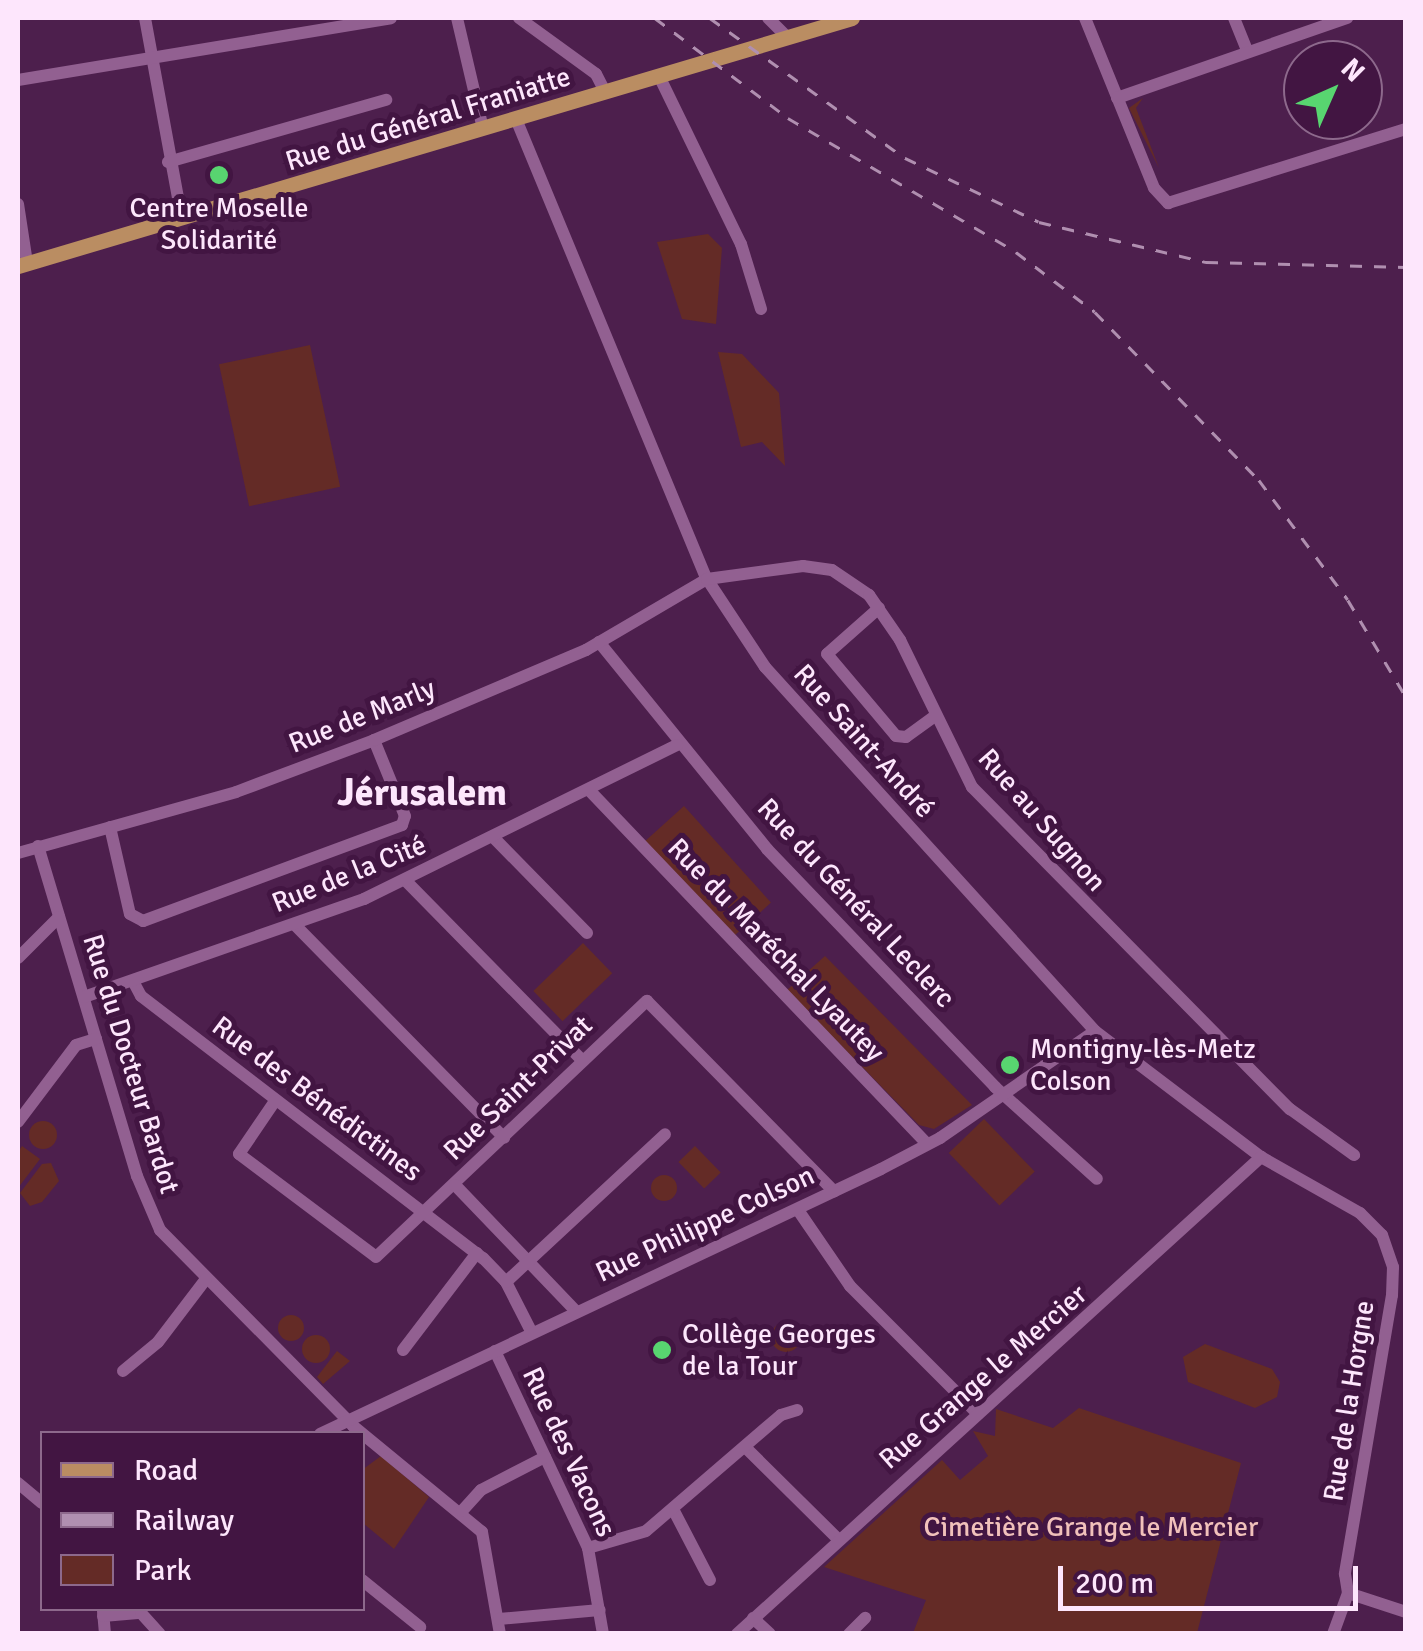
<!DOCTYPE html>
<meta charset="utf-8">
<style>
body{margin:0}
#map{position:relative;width:1423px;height:1651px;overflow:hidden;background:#4d1f4d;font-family:Signika,sans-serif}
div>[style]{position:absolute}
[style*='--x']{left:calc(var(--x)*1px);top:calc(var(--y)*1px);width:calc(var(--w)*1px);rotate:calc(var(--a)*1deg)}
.green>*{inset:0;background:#642b26;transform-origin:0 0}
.round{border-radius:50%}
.minor>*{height:12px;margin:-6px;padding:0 6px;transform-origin:6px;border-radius:6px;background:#926091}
.major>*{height:15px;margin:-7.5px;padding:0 7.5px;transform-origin:7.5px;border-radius:7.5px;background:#ba8d62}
.rail>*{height:2.5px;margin-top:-1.25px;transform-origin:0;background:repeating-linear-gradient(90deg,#b08fb0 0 12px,transparent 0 24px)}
.dots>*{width:28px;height:28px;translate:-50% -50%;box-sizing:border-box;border:5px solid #421542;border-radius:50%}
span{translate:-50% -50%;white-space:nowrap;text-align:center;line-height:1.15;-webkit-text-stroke:10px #421542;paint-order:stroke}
.street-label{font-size:28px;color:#fde6fc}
.poi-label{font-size:28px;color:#fde6fc}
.left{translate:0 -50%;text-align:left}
.park-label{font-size:28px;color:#f1c1bb}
.district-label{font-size:38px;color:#fde6fc;font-weight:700}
.frame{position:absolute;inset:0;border:20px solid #fde6fc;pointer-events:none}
.legend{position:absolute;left:40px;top:1431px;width:325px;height:180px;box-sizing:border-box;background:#421542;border:2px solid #8d698c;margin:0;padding:12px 18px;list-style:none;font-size:30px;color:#fde6fc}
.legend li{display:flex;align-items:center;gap:20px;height:50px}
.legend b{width:50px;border:2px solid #8d698c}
.north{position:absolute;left:1283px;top:40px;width:100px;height:100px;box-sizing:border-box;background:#421542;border:2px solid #8d698c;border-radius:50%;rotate:45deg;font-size:28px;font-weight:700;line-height:40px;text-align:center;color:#fde6fc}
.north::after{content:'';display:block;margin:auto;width:35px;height:45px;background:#58d570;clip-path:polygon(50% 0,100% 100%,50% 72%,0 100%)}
.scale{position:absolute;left:1058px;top:1566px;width:300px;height:45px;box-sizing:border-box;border:5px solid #fde6fc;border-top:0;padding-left:12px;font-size:30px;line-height:35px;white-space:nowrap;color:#fde6fc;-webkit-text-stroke:8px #421542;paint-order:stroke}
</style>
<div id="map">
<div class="green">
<div style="clip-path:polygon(1143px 98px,1136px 108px,1159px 168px,1129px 108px)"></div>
<div style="clip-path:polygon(708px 234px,722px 248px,716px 324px,682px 319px,657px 242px)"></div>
<div style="left:310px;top:345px;width:145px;height:93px;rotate:78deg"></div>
<div style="clip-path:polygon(718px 352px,742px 354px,779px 393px,785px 466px,762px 442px,741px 447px)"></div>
<div style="left:684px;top:806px;width:130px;height:54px;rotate:48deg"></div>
<div style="left:583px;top:943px;width:42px;height:69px;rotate:46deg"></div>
<div style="clip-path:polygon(825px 956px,972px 1105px,934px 1129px,919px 1125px,787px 990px)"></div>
<div style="left:984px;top:1119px;width:73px;height:49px;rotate:46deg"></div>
<div class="round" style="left:29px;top:1121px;width:28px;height:28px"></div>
<div style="clip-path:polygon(22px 1146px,40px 1159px,18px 1188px,18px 1152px)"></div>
<div style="left:695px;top:1146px;width:37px;height:23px;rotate:46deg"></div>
<div style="clip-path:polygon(51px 1163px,59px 1181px,42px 1202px,30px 1206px,20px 1193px,42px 1164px)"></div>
<div class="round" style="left:651px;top:1175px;width:26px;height:26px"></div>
<div class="round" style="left:278px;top:1315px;width:26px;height:26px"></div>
<div class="round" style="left:771px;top:1322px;width:30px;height:30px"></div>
<div class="round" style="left:302px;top:1335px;width:28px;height:28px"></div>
<div style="clip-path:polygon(1205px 1344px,1272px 1369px,1280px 1382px,1277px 1397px,1255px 1408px,1188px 1382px,1183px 1357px)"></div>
<div style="clip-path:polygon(337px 1351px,350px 1361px,323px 1384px,317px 1377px)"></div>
<div style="clip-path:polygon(1079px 1408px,1241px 1463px,1197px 1633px,913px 1633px,926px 1600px,824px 1567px,942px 1460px,960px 1480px,988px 1456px,973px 1431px,995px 1436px,996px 1409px,1053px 1428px)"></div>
<div style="clip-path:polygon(381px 1456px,429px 1497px,394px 1549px,363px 1523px,362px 1470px)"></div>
</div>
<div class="minor">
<div style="--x:145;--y:18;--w:204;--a:79.6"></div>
<div style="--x:457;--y:18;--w:114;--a:76.8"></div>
<div style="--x:519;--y:18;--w:95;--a:36"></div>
<div style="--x:596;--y:74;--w:20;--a:63"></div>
<div style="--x:768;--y:18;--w:27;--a:45"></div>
<div style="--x:1085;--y:18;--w:183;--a:67.9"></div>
<div style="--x:1154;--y:188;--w:21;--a:47"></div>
<div style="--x:1168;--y:203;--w:249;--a:-17.3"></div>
<div style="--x:1234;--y:18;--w:35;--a:68"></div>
<div style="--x:659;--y:76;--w:187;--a:64"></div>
<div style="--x:741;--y:244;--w:68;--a:72.9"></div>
<div style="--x:18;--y:80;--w:378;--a:-9.4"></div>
<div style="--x:1117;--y:98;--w:244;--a:-19.2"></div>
<div style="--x:516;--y:119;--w:498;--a:67.5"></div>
<div style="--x:707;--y:579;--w:105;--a:56.6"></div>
<div style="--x:765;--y:667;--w:491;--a:47.8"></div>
<div style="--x:1095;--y:1031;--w:208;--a:37.2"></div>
<div style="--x:1261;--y:1157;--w:114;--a:29.5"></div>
<div style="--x:1360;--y:1213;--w:31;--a:45"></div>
<div style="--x:1382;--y:1235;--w:34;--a:71"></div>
<div style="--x:1393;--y:1267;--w:28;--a:92"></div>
<div style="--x:1392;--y:1295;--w:283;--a:99.6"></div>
<div style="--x:1345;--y:1574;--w:19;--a:81"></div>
<div style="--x:1348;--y:1593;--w:44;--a:110.1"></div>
<div style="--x:168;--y:162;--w:227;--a:-15.9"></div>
<div style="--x:18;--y:204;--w:60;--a:81.3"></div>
<div style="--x:879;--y:608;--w:69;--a:138.5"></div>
<div style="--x:827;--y:654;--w:107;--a:49.9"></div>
<div style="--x:896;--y:736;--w:10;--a:6"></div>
<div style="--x:906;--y:737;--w:36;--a:-36"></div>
<div style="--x:599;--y:642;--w:267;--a:50.9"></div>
<div style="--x:767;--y:849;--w:330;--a:46.2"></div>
<div style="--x:995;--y:1087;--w:137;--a:42"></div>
<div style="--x:589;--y:790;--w:489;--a:46.3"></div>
<div style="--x:110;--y:827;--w:89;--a:77.1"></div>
<div style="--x:130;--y:914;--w:15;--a:28"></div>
<div style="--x:143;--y:921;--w:276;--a:-20.3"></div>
<div style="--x:402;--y:825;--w:9;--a:-72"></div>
<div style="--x:405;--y:816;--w:82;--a:-112.2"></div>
<div style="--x:494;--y:838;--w:133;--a:45.6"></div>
<div style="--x:38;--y:846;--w:345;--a:73.3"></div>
<div style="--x:137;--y:1176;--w:59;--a:66.9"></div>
<div style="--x:160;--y:1230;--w:275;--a:45.4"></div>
<div style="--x:353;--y:1426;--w:167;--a:39.4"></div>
<div style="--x:482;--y:1532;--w:104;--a:80"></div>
<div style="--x:18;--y:853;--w:226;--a:-15.6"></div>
<div style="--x:236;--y:792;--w:147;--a:-20.6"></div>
<div style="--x:374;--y:740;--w:230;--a:-23"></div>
<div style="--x:586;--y:650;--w:140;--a:-30.4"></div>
<div style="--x:707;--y:579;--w:97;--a:-7.7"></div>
<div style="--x:803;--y:566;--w:29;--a:8"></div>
<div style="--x:832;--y:570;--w:45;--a:34"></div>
<div style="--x:869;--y:595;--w:55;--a:55.4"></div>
<div style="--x:900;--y:640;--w:164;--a:63.9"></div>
<div style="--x:972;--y:787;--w:453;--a:45.4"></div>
<div style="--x:1290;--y:1109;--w:79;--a:35.7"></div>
<div style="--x:405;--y:880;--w:252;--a:45.5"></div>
<div style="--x:296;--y:926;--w:297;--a:45.5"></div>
<div style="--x:18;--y:958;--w:58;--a:-45"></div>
<div style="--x:133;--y:981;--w:17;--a:62"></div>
<div style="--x:141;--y:996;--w:431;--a:37.5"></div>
<div style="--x:483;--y:1258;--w:33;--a:46"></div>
<div style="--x:506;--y:1282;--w:55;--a:63"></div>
<div style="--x:84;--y:997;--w:297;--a:-19.3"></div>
<div style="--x:364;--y:899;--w:349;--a:-26.2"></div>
<div style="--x:275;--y:1101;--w:64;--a:124.2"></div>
<div style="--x:239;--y:1154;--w:171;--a:36.9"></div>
<div style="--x:376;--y:1257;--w:373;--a:-43.4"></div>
<div style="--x:647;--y:1001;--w:267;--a:45.5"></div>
<div style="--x:18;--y:1122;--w:96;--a:-53"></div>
<div style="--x:76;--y:1045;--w:21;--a:-17"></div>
<div style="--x:455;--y:1185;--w:175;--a:46.2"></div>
<div style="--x:798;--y:1210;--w:92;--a:55.6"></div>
<div style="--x:850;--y:1286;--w:181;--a:45"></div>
<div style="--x:506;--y:1282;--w:217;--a:-42.9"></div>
<div style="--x:403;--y:1350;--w:122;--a:-52.7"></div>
<div style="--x:495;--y:1351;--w:218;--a:64.7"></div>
<div style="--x:588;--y:1548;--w:87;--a:80.1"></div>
<div style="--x:123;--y:1371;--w:45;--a:-39.6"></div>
<div style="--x:158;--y:1342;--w:79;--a:-52.7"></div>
<div style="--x:320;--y:1434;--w:620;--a:-25.28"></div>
<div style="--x:881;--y:1169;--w:67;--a:-27.7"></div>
<div style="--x:940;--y:1138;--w:188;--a:-34.6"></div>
<div style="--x:746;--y:1448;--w:129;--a:44.7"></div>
<div style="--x:18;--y:1483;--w:31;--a:40"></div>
<div style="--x:673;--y:1509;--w:80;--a:62.5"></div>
<div style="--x:462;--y:1511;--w:28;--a:-48"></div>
<div style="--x:481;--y:1490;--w:72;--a:-27.3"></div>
<div style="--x:588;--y:1548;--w:60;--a:-16.3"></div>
<div style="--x:646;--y:1531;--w:178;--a:-40.7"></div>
<div style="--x:781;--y:1415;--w:17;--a:-17"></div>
<div style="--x:362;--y:1580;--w:75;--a:39"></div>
<div style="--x:1348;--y:1593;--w:61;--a:18.1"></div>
<div style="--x:103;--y:1611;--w:23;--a:85"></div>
<div style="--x:103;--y:1616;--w:38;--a:-5"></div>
<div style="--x:141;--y:1613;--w:28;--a:48"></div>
<div style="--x:753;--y:1618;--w:23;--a:43"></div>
<div style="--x:499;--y:1619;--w:101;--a:-5.1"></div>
<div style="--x:737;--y:1634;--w:709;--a:-42.31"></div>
<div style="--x:849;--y:1634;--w:23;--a:-45"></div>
</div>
<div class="major">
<div style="--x:18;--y:266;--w:870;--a:-16.56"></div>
</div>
<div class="rail">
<div style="--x:655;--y:18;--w:166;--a:36.9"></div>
<div style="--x:788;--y:118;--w:264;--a:30.4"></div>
<div style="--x:1016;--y:252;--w:99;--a:37.2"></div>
<div style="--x:1095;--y:312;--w:235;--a:45.7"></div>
<div style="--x:1259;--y:480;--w:149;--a:53.4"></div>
<div style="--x:1348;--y:600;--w:113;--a:59.1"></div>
<div style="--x:710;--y:18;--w:240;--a:35.7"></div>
<div style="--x:905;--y:158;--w:148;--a:25.5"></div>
<div style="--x:1039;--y:222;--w:172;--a:13.5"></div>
<div style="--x:1206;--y:262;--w:200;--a:1.4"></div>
</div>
<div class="dots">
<div style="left:219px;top:175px;background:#58d570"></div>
<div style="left:1010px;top:1065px;background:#58d570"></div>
<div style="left:662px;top:1350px;background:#58d570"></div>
</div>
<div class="street-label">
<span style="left:428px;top:119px;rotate:-17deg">Rue du Général Franiatte</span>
<span style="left:362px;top:716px;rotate:-22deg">Rue de Marly</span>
<span style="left:864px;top:741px;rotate:48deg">Rue Saint-André</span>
<span style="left:1042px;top:820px;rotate:49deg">Rue au Sugnon</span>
<span style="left:349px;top:874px;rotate:-22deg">Rue de la Cité</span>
<span style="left:856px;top:903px;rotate:47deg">Rue du Général Leclerc</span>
<span style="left:776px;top:950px;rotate:46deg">Rue du Maréchal Lyautey</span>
<span style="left:131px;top:1064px;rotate:73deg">Rue du Docteur Bardot</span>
<span style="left:518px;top:1088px;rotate:-44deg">Rue Saint-Privat</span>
<span style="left:317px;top:1099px;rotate:37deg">Rue des Bénédictines</span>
<span style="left:705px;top:1224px;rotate:-25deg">Rue Philippe Colson</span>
<span style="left:983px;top:1377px;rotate:-41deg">Rue Grange le Mercier</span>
<span style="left:1349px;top:1401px;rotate:-81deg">Rue de la Horgne</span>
<span style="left:569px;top:1452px;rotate:65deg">Rue des Vacons</span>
</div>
<div class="poi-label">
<span style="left:219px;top:224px">Centre Moselle<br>Solidarité</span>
<span class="left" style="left:1030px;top:1065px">Montigny-lès-Metz<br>Colson</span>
<span class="left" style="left:682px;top:1350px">Collège Georges<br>de la Tour</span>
</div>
<div class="park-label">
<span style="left:1091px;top:1527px">Cimetière Grange le Mercier</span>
</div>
<div class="district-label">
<span style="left:422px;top:793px">Jérusalem</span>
</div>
<div class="frame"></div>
<ul class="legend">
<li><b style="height:12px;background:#ba8d62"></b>Road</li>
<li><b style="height:12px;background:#b08fb0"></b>Railway</li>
<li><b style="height:28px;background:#642b26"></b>Park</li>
</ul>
<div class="north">N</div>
<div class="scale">200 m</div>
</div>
